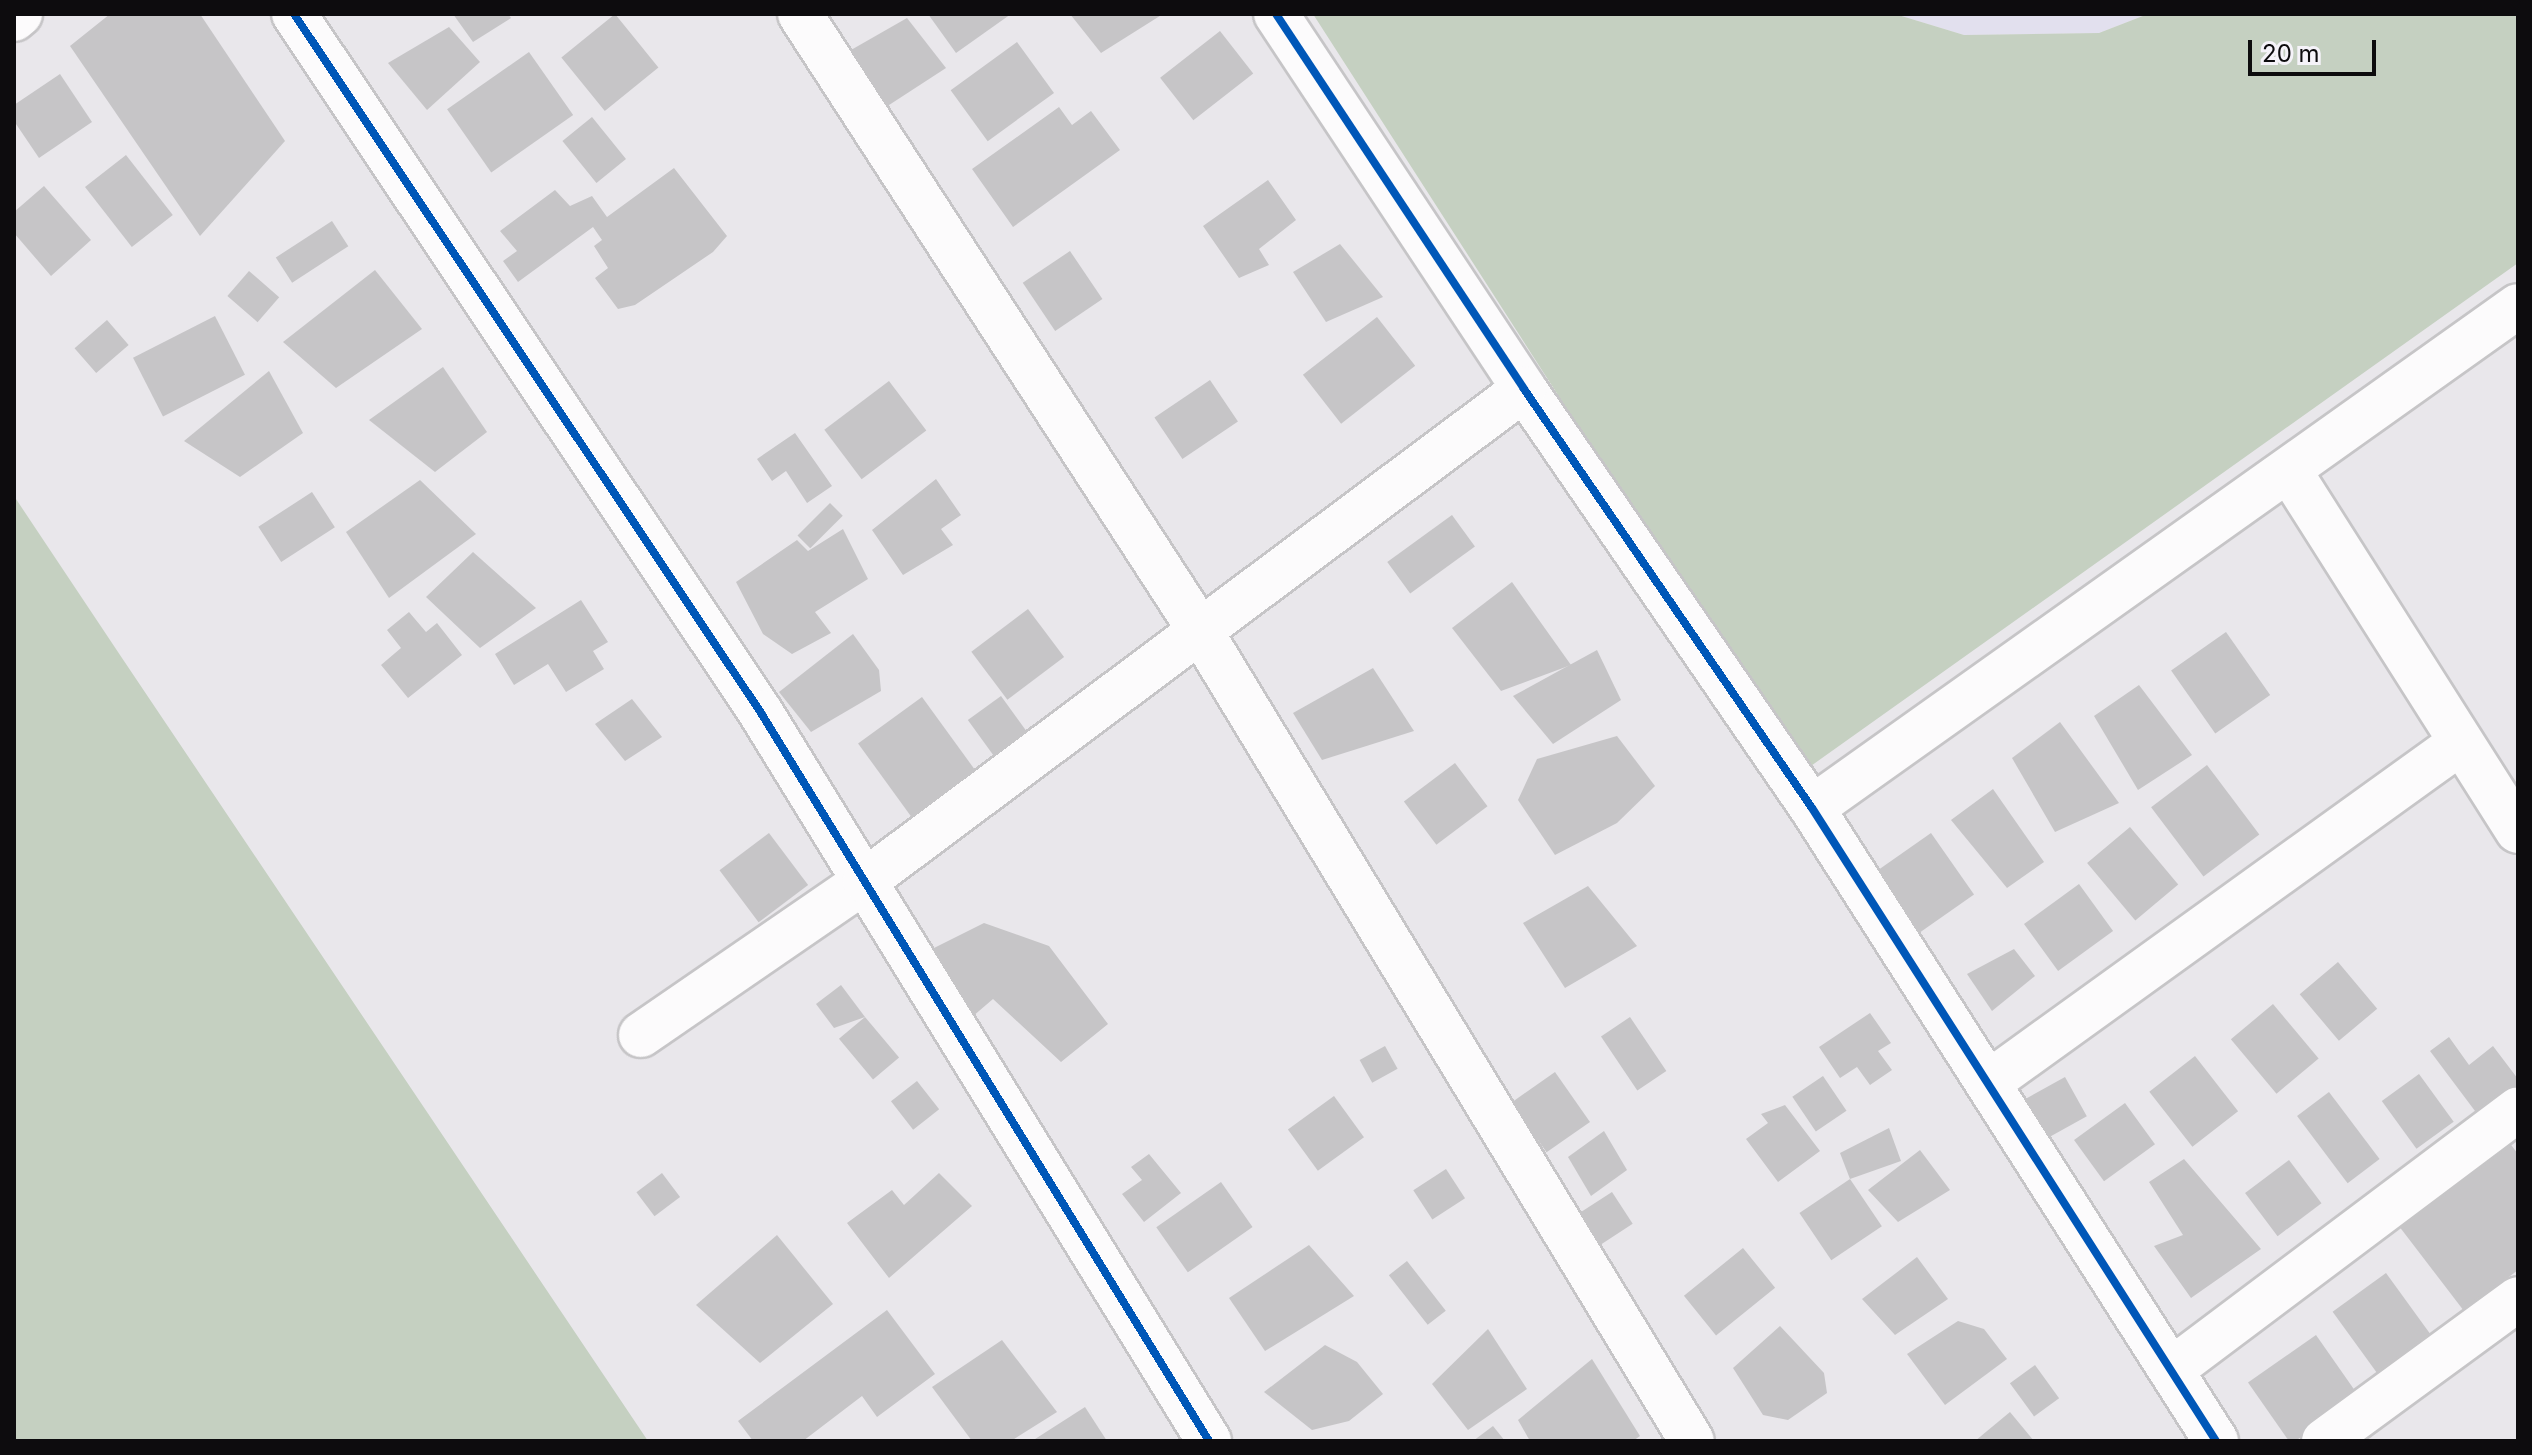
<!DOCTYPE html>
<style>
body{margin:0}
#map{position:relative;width:2532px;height:1455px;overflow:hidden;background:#e9e7eb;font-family:Inter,sans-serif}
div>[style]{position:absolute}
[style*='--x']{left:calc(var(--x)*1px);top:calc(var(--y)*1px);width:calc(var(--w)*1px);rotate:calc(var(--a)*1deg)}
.education>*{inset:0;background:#e2e0ee}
.green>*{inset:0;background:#c5d0c1}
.building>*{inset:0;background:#c6c5c7;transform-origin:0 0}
.roads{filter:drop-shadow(2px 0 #c6c5c7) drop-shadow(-2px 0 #c6c5c7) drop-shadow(0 2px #c6c5c7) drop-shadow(0 -2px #c6c5c7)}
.minor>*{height:44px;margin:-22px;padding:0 22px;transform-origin:22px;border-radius:22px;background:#fcfbfc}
.cycleway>*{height:8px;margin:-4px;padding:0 4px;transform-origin:4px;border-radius:4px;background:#0057b8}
span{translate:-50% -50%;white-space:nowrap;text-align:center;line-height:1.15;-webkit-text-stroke:7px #f5f3f9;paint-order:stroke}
.frame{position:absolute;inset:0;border:16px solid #0d0c0e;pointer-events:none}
.scale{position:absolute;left:2248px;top:40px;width:128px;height:36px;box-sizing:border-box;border:4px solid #0d0c0e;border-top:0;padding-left:10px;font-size:24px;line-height:28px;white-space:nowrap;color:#0d0c0e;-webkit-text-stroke:6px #f5f3f9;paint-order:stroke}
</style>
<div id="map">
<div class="education">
<div style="clip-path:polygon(1895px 14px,2148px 14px,2099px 33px,1964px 35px)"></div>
</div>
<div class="green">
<div style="clip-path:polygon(1313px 14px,1895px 14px,1964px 35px,2099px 33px,2148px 14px,2518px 14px,2518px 263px,1801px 773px)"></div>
<div style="clip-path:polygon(14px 496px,122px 658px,648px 1441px,14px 1441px)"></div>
</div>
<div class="building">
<div style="clip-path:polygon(110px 14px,200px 14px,285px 141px,200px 236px,70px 46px)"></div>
<div style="clip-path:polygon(453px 14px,508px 14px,511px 18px,473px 42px)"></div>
<div style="left:615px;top:14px;width:69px;height:69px;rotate:51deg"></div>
<div style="clip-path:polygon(928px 14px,1011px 14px,956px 53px)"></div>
<div style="clip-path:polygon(1070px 14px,1163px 14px,1101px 53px)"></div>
<div style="clip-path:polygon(907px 18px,946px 68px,886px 107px,844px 54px)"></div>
<div style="clip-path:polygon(449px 27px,480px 62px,427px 110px,388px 63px)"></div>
<div style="left:1220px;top:31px;width:54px;height:76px;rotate:52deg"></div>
<div style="left:1017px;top:42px;width:63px;height:82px;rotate:54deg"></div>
<div style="left:529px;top:52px;width:77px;height:100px;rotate:55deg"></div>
<div style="clip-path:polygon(60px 74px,92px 122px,39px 158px,14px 121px,14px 105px)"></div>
<div style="clip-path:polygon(1059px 107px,1072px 125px,1091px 111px,1120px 150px,1013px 227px,972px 169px)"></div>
<div style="left:592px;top:117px;width:54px;height:38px;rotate:51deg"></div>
<div style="left:126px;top:155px;width:76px;height:52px;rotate:52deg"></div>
<div style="clip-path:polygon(674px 168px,727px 236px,713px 252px,635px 305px,618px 309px,595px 278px,608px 268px,594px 246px,602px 240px,593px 227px,518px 282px,503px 261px,517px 251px,500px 231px,555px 190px,570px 206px,592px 196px,607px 217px)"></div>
<div style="clip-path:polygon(1268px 180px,1296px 220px,1259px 249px,1269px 265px,1239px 278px,1203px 226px)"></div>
<div style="clip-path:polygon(44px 186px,91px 240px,51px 276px,14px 233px,14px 212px)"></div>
<div style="left:332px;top:221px;width:30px;height:67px;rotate:57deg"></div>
<div style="clip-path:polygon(1340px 244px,1383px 297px,1326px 322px,1293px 272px)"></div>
<div style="left:1070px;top:251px;width:58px;height:57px;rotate:56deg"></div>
<div style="clip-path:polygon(375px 270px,422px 329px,336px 388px,283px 342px)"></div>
<div style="left:249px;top:271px;width:40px;height:33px;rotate:41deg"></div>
<div style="left:215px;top:316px;width:66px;height:92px;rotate:63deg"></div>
<div style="left:1377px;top:317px;width:62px;height:94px;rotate:52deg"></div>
<div style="left:107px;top:320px;width:33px;height:43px;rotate:49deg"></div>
<div style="clip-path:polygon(443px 367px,487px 432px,435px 472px,369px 420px)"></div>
<div style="clip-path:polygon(269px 371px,303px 433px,240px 477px,184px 441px)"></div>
<div style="left:1210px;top:380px;width:50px;height:67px;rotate:56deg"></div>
<div style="left:889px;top:381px;width:62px;height:81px;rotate:53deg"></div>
<div style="clip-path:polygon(795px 433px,832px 486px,807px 503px,786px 471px,772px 481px,757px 459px)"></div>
<div style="clip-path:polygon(936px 479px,961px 515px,941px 529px,953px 545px,903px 575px,872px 530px)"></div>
<div style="clip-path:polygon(420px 480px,476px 534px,389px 598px,346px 532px)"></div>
<div style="left:312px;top:492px;width:42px;height:64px;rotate:57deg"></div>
<div style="left:830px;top:503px;width:18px;height:46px;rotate:45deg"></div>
<div style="left:1452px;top:515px;width:39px;height:80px;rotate:54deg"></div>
<div style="clip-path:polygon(843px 529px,868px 579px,815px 612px,831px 633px,792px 654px,763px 634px,736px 582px,797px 540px,808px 551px)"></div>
<div style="clip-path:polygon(473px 552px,536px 608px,480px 648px,426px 597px)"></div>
<div style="clip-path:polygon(1512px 582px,1571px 665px,1501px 691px,1452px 628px)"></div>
<div style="clip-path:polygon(581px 600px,608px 642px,593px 651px,604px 669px,566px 692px,548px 664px,514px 685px,495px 654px)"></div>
<div style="left:1028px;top:609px;width:60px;height:71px;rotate:53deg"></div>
<div style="clip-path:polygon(409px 612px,426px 632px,437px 623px,462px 655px,408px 698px,381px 665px,401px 648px,387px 630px)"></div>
<div style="left:2226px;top:632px;width:77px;height:67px;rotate:55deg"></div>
<div style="clip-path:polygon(853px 634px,879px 670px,881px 691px,811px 732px,779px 692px)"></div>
<div style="clip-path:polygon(1597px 650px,1621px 700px,1553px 744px,1513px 696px)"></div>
<div style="clip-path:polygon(1373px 668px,1414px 731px,1322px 760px,1293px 713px)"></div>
<div style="clip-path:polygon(2139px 685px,2192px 755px,2138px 790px,2094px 716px)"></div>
<div style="left:1001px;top:696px;width:53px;height:41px;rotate:54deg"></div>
<div style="left:922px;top:697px;width:93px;height:79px;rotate:54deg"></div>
<div style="clip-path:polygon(632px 699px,662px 737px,625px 761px,595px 724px)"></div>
<div style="clip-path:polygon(2060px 722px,2119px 803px,2055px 832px,2012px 758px)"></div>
<div style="clip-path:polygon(1617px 736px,1655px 786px,1617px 823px,1555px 855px,1518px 800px,1537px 759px)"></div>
<div style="left:1455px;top:763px;width:54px;height:64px;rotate:53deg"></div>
<div style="left:2207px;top:765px;width:87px;height:70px;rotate:53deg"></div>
<div style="clip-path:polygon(1993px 789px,2044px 862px,2007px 888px,1951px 820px)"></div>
<div style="left:2130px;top:827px;width:75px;height:56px;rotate:50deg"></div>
<div style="left:769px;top:833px;width:65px;height:62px;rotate:53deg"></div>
<div style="left:1931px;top:833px;width:75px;height:81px;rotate:55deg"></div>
<div style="left:2079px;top:884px;width:58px;height:68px;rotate:54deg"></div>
<div style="clip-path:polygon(1588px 886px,1637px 946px,1565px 988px,1523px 923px)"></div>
<div style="clip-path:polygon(984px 923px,1049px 946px,1108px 1024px,1061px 1062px,993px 999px,965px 1023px,920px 955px)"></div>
<div style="clip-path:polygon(2014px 949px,2035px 976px,1992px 1011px,1967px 974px)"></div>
<div style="left:2338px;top:962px;width:61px;height:50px;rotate:50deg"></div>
<div style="clip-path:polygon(841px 985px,865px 1017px,834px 1028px,816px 1004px)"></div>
<div style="left:2273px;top:1004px;width:71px;height:55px;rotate:50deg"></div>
<div style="clip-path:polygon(1870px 1013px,1891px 1043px,1878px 1051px,1892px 1070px,1870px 1085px,1857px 1067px,1840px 1078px,1819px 1047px)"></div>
<div style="left:865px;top:1017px;width:53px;height:34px;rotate:50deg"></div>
<div style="left:1630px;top:1017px;width:65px;height:35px;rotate:56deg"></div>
<div style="clip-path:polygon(2449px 1037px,2469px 1065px,2493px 1046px,2518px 1079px,2518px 1091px,2481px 1119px,2430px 1051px)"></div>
<div style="left:1385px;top:1046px;width:26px;height:29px;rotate:61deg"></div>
<div style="left:2195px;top:1056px;width:70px;height:58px;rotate:52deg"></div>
<div style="left:1555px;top:1072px;width:61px;height:53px;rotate:55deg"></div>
<div style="left:2419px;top:1074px;width:59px;height:46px;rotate:54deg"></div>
<div style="left:1823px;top:1076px;width:42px;height:37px;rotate:56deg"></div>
<div style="left:2065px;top:1077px;width:45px;height:51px;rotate:61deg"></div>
<div style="left:917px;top:1081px;width:36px;height:33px;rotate:52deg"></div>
<div style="left:2329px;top:1092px;width:84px;height:40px;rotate:53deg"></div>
<div style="left:1334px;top:1096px;width:51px;height:57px;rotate:54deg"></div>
<div style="left:2125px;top:1103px;width:51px;height:63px;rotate:54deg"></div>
<div style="clip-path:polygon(1785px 1105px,1820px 1151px,1778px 1182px,1746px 1139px,1768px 1123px,1761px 1114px)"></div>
<div style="clip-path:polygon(1889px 1128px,1901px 1161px,1850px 1179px,1840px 1153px)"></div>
<div style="clip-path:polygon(1604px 1131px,1627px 1170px,1591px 1196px,1568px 1157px)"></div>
<div style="clip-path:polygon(2502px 1133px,2518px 1154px,2518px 1270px,2464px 1311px,2392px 1217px)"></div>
<div style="clip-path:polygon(1920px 1150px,1950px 1190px,1898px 1222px,1868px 1190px)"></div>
<div style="clip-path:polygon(1149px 1154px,1181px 1193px,1144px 1222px,1122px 1194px,1142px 1180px,1131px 1167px)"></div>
<div style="clip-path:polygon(2184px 1159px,2261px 1249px,2191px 1298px,2154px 1246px,2183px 1235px,2149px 1182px)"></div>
<div style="left:2289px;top:1160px;width:54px;height:55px;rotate:53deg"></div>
<div style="left:1446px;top:1169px;width:35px;height:39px;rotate:57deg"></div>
<div style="left:662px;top:1173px;width:30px;height:32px;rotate:53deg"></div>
<div style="clip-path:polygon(939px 1173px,972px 1206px,889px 1278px,847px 1223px,892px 1190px,904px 1205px)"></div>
<div style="left:1850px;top:1179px;width:57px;height:61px;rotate:56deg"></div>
<div style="left:1221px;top:1182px;width:55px;height:79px;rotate:55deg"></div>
<div style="left:1612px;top:1192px;width:38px;height:42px;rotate:57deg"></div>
<div style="clip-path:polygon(777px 1235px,833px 1304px,760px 1363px,696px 1305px)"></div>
<div style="clip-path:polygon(1309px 1245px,1354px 1296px,1265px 1351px,1229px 1298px)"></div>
<div style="left:1743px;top:1248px;width:51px;height:76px;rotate:51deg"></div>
<div style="clip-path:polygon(1917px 1257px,1948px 1299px,1895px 1335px,1862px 1299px)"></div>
<div style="left:1407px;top:1261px;width:63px;height:23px;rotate:52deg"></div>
<div style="left:2386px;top:1273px;width:79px;height:66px;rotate:54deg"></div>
<div style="clip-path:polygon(887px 1310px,935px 1374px,877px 1417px,862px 1396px,803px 1441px,753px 1441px,738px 1421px)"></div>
<div style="clip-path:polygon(1958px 1321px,1984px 1329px,2007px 1359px,1945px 1405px,1907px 1354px)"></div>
<div style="clip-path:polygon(1780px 1326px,1824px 1373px,1827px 1393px,1788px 1420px,1763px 1415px,1733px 1368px)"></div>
<div style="clip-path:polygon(1488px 1329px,1527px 1389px,1468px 1430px,1432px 1384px)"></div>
<div style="left:2316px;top:1335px;width:75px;height:83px;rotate:55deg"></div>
<div style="clip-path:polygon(1002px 1340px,1057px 1412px,1011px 1441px,972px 1441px,932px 1387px)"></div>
<div style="clip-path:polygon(1325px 1345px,1357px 1362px,1383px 1394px,1349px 1421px,1312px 1430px,1264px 1392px)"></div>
<div style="clip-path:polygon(1592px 1359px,1640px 1436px,1633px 1441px,1530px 1441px,1518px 1420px)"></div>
<div style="left:2035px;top:1365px;width:41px;height:31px;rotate:54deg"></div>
<div style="clip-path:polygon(1085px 1407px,1107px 1441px,1032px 1441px)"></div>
<div style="clip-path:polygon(2010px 1412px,2034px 1441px,1975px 1441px)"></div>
<div style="clip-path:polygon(1493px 1426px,1505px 1441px,1473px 1441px)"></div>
</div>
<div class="roads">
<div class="minor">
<div style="--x:294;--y:14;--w:841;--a:56.25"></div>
<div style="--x:761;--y:713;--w:855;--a:58.39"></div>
<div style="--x:800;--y:14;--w:737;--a:57.02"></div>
<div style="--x:1201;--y:632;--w:946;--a:58.75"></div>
<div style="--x:1276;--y:14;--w:450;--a:56.5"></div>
<div style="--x:1524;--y:389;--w:508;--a:55.5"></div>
<div style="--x:1812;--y:808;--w:751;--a:57.45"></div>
<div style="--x:14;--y:19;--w:8;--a:-40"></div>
<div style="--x:2290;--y:472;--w:425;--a:57.6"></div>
<div style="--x:1812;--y:808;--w:866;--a:-35.41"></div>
<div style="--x:641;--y:1035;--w:272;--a:-34.5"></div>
<div style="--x:865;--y:881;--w:822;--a:-36.74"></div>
<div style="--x:1988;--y:1083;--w:582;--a:-35.77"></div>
<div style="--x:2171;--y:1370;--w:434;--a:-36.9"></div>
<div style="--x:2324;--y:1441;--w:240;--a:-36.2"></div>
</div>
</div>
<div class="cycleway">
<div style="--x:294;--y:14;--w:841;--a:56.25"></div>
<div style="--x:761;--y:713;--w:855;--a:58.39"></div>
<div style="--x:1276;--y:14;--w:450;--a:56.5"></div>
<div style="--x:1524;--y:389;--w:508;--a:55.5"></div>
<div style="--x:1812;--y:808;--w:751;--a:57.45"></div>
</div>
<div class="frame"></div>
<div class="scale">20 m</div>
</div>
